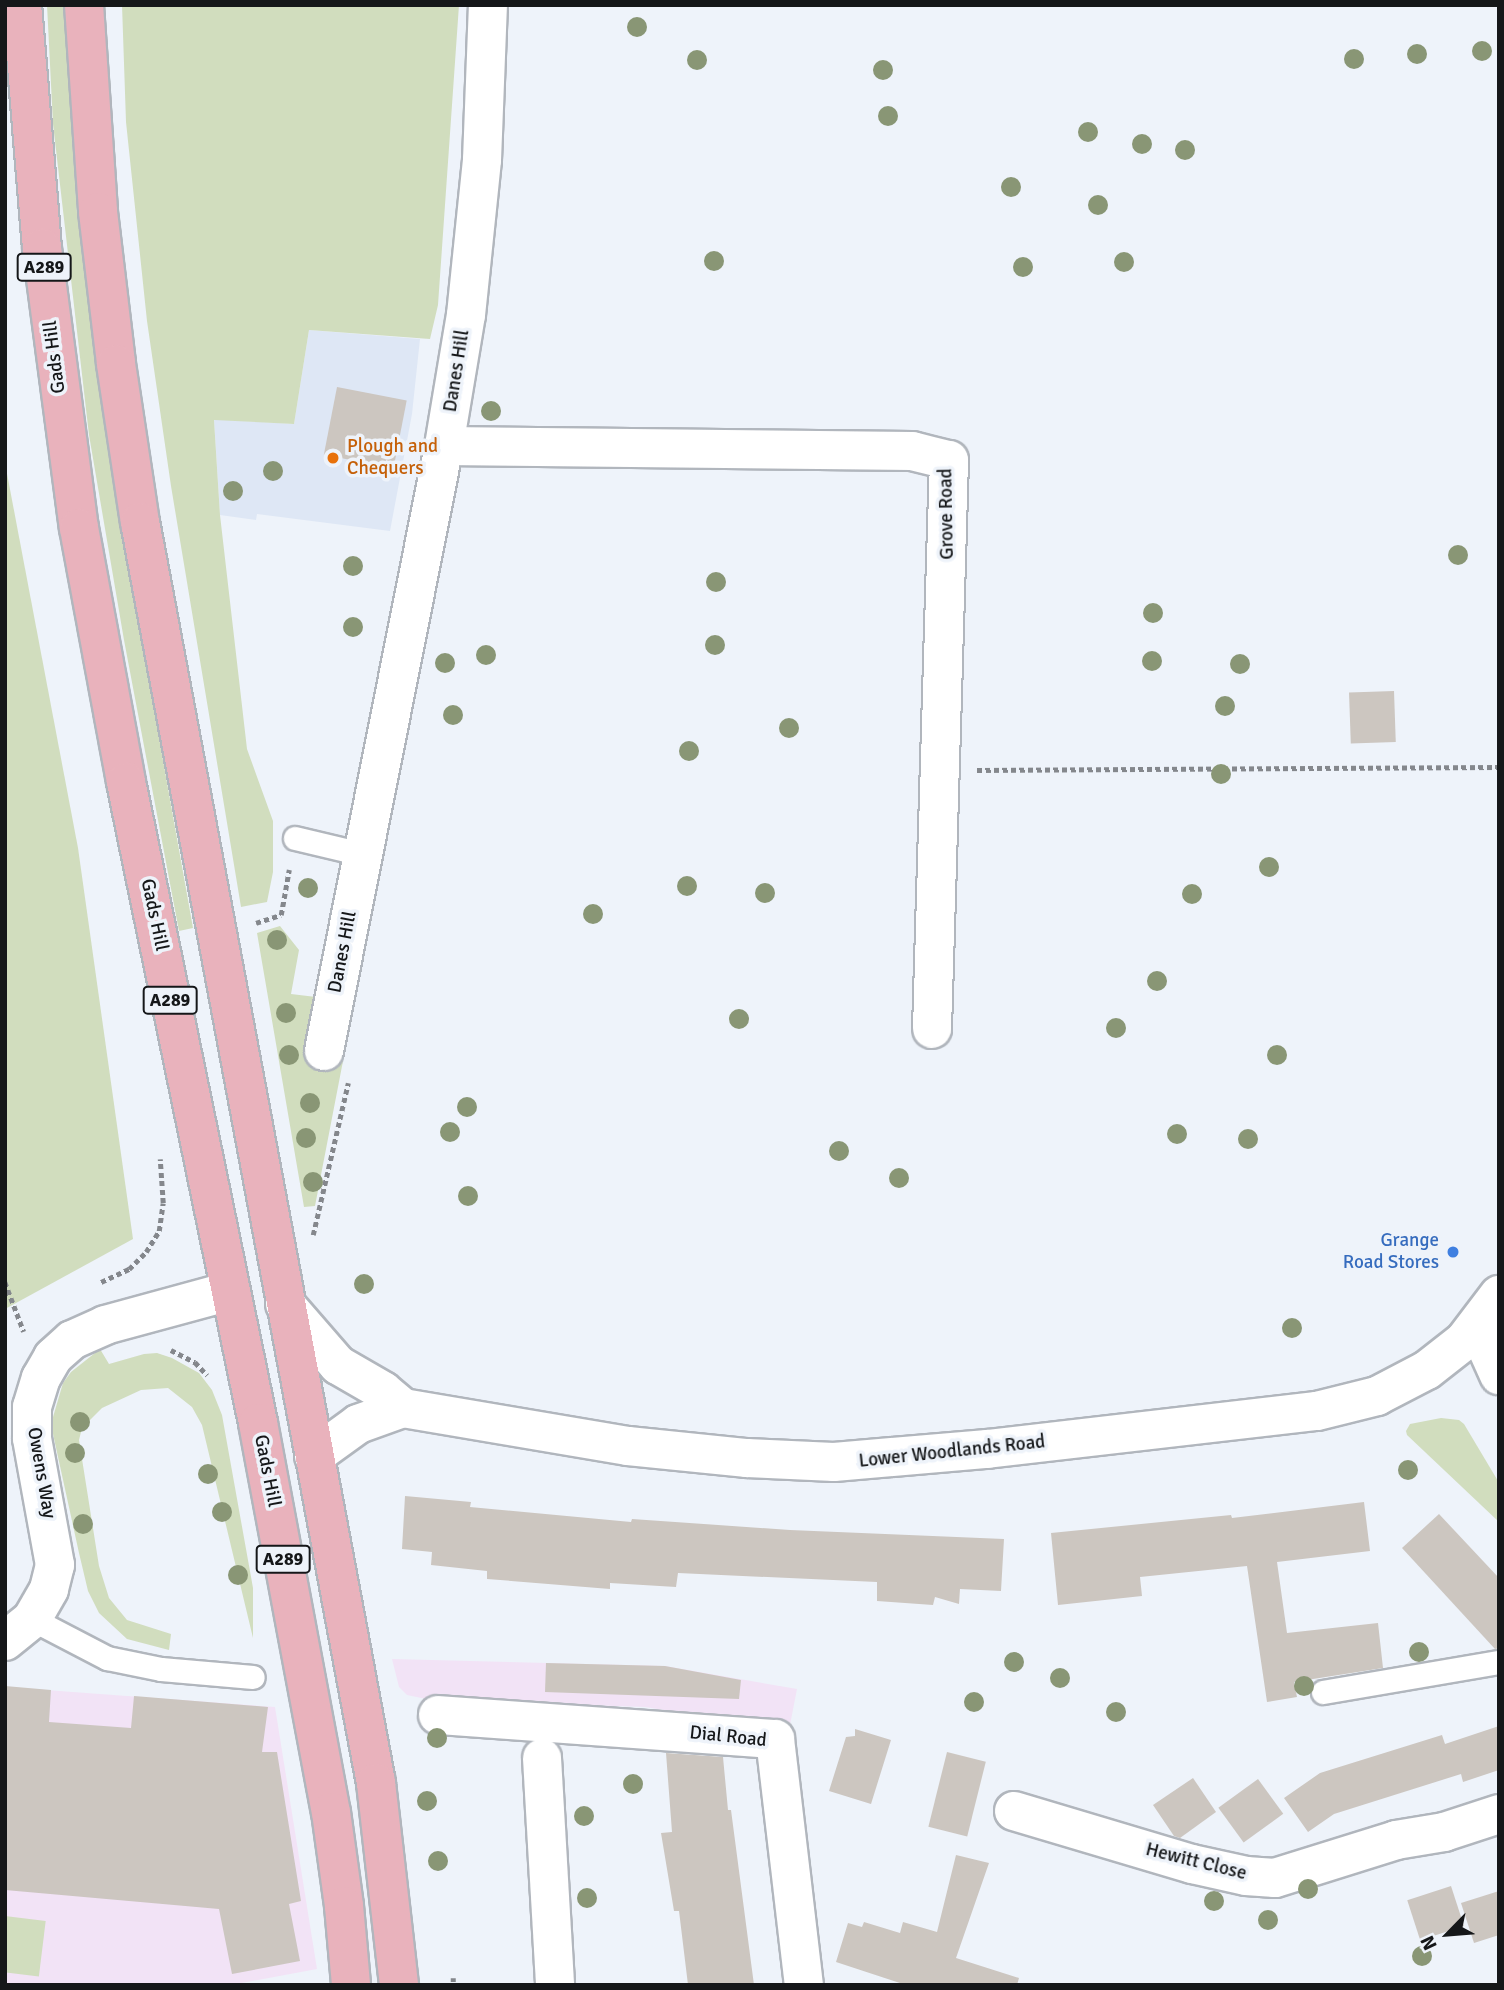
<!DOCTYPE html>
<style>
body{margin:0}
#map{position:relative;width:1504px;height:1990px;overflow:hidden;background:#eef3fa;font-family:Signika,sans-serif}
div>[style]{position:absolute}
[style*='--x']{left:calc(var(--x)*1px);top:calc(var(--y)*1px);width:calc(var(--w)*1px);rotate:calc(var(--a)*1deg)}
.built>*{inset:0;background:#dee7f5}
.industrial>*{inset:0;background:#f2e3f6}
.green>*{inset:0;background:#d1ddbe;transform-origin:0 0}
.building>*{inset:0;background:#ccc6c0;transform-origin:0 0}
.path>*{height:4.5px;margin-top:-2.25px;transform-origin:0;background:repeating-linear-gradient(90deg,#84878c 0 5px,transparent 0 8.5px)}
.roads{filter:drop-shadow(2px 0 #b1b6bd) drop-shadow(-2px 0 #b1b6bd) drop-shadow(0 2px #b1b6bd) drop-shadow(0 -2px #b1b6bd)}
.service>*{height:23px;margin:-11.5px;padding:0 11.5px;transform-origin:11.5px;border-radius:11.5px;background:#fff}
.minor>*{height:38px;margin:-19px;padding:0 19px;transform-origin:19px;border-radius:19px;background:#fff}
.tertiary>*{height:38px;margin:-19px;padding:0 19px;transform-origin:19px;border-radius:19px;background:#fff}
.primary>*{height:38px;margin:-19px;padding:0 19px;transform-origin:19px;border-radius:19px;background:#e9b2bc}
.trees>*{width:20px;height:20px;margin:-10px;border-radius:50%;background:#899675}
.dots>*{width:19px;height:19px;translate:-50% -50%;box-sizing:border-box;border:4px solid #eef3fa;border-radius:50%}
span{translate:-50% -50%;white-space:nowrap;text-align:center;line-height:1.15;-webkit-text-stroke:7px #eef3fa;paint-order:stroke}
.shield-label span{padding:2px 5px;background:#eef3fa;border:2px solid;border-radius:5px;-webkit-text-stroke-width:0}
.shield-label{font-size:18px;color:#151719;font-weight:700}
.street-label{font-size:19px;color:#151719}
.food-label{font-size:19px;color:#c56008}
.left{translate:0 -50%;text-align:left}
.shop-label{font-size:19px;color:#366cbe}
.right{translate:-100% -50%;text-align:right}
.frame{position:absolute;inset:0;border:7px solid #151719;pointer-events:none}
.north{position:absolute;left:1413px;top:1899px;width:70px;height:70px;-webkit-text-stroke:5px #eef3fa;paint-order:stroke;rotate:245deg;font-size:19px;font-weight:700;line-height:28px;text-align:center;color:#151719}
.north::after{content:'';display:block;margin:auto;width:24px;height:32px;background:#151719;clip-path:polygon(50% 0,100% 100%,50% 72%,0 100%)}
</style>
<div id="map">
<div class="built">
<div style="clip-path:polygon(309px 330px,420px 339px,412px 414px,390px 531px,257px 514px,256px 520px,220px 515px,214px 419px,294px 424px)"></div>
</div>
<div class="industrial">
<div style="clip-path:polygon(392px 1659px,665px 1666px,797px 1689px,789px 1730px,645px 1707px,495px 1702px,465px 1707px,407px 1695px,399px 1687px)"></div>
<div style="clip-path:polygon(5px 1687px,275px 1707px,317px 1969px,231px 1985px,5px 1985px)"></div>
</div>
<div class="green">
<div style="clip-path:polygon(47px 5px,64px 5px,77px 213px,108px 452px,193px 928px,179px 931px,124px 640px,89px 435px,53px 124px)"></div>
<div style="clip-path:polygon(122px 5px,459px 5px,438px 305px,430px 339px,309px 330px,294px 424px,214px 420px,220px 515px,247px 749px,273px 821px,273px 872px,267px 902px,241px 907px,171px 486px,147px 321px,126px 122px)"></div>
<div style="clip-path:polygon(5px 463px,78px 848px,133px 1239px,5px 1309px)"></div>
<div style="clip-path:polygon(280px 926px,299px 950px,291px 994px,316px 997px,305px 1052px,343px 1061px,315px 1206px,304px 1207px,257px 933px)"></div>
<div style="clip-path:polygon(100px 1349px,109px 1364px,144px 1354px,157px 1353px,172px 1358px,199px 1373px,212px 1390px,222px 1415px,253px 1588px,253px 1638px,202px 1425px,192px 1407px,168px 1388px,141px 1390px,102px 1408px,82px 1428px,79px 1440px,99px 1566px,109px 1598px,127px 1620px,171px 1634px,169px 1650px,127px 1639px,99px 1613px,88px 1591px,79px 1553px,53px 1434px,53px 1417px,63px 1383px,71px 1372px)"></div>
<div style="clip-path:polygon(1441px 1418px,1459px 1420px,1464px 1424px,1498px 1481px,1499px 1522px,1407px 1435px,1406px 1431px,1410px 1424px)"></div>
<div style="left:5px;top:1916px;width:41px;height:56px;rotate:7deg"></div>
</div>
<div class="building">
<div style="left:337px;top:387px;width:71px;height:69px;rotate:11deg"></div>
<div style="left:1394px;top:691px;width:51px;height:45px;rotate:88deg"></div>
<div style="clip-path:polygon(405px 1496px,471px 1502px,470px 1507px,631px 1522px,632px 1519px,790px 1530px,1004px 1539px,1001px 1591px,960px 1589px,959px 1604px,935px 1597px,933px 1605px,877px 1601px,877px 1582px,678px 1573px,676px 1587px,610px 1583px,610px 1589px,487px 1579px,487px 1571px,431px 1565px,432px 1552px,402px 1549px)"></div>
<div style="clip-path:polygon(1364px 1502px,1370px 1551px,1277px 1562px,1287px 1633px,1378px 1623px,1383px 1668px,1294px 1682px,1297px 1697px,1267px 1702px,1247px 1566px,1140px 1577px,1142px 1596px,1058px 1605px,1051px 1533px,1231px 1515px,1232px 1518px)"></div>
<div style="clip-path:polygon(1439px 1514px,1499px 1578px,1499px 1648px,1495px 1649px,1402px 1548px)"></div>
<div style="clip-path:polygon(546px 1663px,665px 1666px,741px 1680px,739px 1699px,545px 1692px)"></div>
<div style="clip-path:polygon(5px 1686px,51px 1690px,49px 1722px,131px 1728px,134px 1696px,268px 1707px,262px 1752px,277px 1752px,301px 1901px,289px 1904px,300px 1961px,232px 1974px,219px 1909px,5px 1890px)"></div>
<div style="clip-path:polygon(1499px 1726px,1499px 1770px,1463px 1782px,1461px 1774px,1334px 1814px,1308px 1832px,1284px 1798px,1320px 1773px,1442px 1735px,1445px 1744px)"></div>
<div style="clip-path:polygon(855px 1729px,891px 1740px,871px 1804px,829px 1791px,846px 1737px,855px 1736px)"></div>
<div style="left:947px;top:1752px;width:40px;height:77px;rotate:14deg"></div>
<div style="clip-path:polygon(666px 1753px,723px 1757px,728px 1810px,731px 1810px,754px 1985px,688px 1985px,679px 1911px,674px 1911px,661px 1833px,672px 1832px)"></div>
<div style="clip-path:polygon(1193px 1778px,1216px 1812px,1180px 1838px,1174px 1836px,1153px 1805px)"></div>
<div style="left:1258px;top:1779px;width:43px;height:49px;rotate:54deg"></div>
<div style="clip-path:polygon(956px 1855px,989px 1863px,956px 1958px,1019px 1978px,1017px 1985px,906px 1985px,836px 1962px,848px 1923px,862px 1927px,864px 1922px,900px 1933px,903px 1922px,937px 1932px)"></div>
<div style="left:1451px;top:1886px;width:42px;height:46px;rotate:72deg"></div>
<div style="clip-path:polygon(1499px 1891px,1499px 1935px,1474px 1943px,1461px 1903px)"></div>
</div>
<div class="path">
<div style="--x:977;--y:770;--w:522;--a:-0.33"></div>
<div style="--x:256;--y:923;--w:26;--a:-18"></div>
<div style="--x:281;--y:915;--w:46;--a:-79.9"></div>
<div style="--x:313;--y:1235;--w:156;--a:-77"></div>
<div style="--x:5;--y:1282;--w:53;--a:69.2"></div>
<div style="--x:101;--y:1282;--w:31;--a:-25"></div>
<div style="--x:129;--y:1269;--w:24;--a:-45"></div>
<div style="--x:146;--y:1252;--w:25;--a:-58"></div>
<div style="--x:159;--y:1231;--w:28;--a:-82"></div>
<div style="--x:163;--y:1203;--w:44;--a:-93.9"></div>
<div style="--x:171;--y:1350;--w:27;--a:27"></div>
<div style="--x:195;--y:1362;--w:18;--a:47"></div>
<div style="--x:453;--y:1982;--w:4;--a:-90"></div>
</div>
<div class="roads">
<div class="service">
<div style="--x:295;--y:838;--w:69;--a:13.4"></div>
<div style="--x:32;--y:1619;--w:85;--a:27.5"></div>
<div style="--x:107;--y:1658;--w:55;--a:11.5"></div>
<div style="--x:161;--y:1669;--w:92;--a:5"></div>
<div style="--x:1323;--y:1692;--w:179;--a:-9.7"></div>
</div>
<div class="minor">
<div style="--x:444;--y:446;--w:468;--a:0.6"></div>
<div style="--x:912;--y:451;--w:38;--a:14"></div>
<div style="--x:949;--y:460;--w:569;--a:91.71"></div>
<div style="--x:324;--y:1051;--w:617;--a:-78.78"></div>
<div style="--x:444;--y:446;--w:133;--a:-80.5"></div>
<div style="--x:466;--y:315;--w:156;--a:-84.1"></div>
<div style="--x:482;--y:160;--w:155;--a:-87.8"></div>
<div style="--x:5;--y:1641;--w:35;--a:-39"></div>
<div style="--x:32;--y:1619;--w:34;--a:-60"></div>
<div style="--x:49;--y:1589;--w:25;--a:-76"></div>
<div style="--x:55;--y:1565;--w:129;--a:-100.3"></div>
<div style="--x:32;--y:1438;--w:31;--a:-90"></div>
<div style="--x:32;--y:1407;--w:30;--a:-73"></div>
<div style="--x:41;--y:1378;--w:24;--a:-60"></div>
<div style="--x:53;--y:1357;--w:25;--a:-42"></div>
<div style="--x:72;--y:1340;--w:36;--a:-24"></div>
<div style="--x:105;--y:1325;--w:130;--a:-15.2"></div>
<div style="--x:438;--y:1715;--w:338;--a:4.1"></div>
<div style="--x:775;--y:1739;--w:248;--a:83.3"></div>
<div style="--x:542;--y:1758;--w:227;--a:86.7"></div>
<div style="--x:1014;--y:1811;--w:186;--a:16.6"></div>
<div style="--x:1192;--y:1864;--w:55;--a:12.5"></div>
<div style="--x:1246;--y:1876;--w:29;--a:4"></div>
<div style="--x:1275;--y:1878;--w:127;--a:-17.4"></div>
<div style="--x:1396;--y:1840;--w:49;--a:-9.5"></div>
<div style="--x:1444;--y:1832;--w:58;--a:-18.1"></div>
</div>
<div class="tertiary">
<div style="--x:285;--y:1304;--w:81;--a:49"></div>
<div style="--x:338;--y:1365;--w:52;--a:30"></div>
<div style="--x:383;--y:1391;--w:26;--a:40"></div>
<div style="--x:1477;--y:1326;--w:54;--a:65.8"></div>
<div style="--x:314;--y:1456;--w:54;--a:-36"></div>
<div style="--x:358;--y:1424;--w:48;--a:-19.6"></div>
<div style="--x:403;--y:1408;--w:228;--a:9.6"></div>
<div style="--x:628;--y:1446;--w:120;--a:5.8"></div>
<div style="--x:747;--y:1458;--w:87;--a:2.6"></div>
<div style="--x:834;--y:1462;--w:154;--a:-4.9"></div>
<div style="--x:987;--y:1449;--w:332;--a:-6.6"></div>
<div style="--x:1317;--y:1411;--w:62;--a:-14"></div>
<div style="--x:1377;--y:1396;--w:56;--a:-27.5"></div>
<div style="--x:1427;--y:1370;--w:47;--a:-38.1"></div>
<div style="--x:1464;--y:1341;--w:58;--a:-52.7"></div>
</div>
<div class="primary">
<div style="--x:22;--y:5;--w:244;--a:85.3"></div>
<div style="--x:42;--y:248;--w:282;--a:82.5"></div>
<div style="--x:79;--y:528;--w:258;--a:79.5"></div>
<div style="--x:126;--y:782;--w:654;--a:78.36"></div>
<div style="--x:258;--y:1423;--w:396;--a:79.4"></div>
<div style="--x:331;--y:1812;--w:95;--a:82.1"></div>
<div style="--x:344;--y:1906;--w:79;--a:84.9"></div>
<div style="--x:84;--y:5;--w:207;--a:86.1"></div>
<div style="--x:98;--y:212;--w:153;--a:83.2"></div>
<div style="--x:116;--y:364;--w:160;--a:81.4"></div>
<div style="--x:140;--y:522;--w:1283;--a:79.4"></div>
<div style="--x:376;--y:1783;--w:203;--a:83.5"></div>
</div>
</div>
<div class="trees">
<div style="left:637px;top:27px"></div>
<div style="left:1482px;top:51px"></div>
<div style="left:1417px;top:54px"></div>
<div style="left:1354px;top:59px"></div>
<div style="left:697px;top:60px"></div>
<div style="left:883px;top:70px"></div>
<div style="left:888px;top:116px"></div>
<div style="left:1088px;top:132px"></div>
<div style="left:1142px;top:144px"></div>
<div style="left:1185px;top:150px"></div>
<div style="left:1011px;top:187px"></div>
<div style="left:1098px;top:205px"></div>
<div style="left:714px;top:261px"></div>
<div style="left:1124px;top:262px"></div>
<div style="left:1023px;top:267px"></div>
<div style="left:491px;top:411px"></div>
<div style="left:273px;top:471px"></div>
<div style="left:233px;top:491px"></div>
<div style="left:1458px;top:555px"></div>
<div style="left:353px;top:566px"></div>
<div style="left:716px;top:582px"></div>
<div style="left:1153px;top:613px"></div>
<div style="left:353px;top:627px"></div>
<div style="left:715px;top:645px"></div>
<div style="left:486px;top:655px"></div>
<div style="left:1152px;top:661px"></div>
<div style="left:445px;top:663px"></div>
<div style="left:1240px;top:664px"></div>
<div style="left:1225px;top:706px"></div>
<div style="left:453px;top:715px"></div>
<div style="left:789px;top:728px"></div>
<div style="left:689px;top:751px"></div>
<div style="left:1221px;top:774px"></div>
<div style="left:1269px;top:867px"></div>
<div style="left:687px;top:886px"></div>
<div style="left:308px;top:888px"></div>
<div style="left:765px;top:893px"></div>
<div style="left:1192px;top:894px"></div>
<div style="left:593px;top:914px"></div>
<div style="left:277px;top:940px"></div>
<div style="left:1157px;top:981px"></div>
<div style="left:286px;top:1013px"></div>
<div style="left:739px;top:1019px"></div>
<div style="left:1116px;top:1028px"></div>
<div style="left:289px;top:1055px"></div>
<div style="left:1277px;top:1055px"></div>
<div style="left:310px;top:1103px"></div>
<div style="left:467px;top:1107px"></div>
<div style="left:450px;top:1132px"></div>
<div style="left:1177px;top:1134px"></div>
<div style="left:306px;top:1138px"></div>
<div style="left:1248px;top:1139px"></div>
<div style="left:839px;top:1151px"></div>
<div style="left:899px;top:1178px"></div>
<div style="left:313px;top:1182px"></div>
<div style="left:468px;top:1196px"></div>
<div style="left:364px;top:1284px"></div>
<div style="left:1292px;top:1328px"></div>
<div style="left:80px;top:1422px"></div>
<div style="left:75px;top:1453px"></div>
<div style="left:1408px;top:1470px"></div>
<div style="left:208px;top:1474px"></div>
<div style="left:222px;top:1512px"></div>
<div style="left:83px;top:1524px"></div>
<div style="left:238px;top:1575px"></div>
<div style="left:1419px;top:1652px"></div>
<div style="left:1014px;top:1662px"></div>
<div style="left:1060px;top:1678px"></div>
<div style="left:1304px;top:1686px"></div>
<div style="left:974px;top:1702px"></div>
<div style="left:1116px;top:1712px"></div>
<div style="left:437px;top:1738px"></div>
<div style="left:633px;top:1784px"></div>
<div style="left:427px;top:1801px"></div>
<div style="left:584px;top:1816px"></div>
<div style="left:438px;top:1861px"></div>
<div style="left:1308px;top:1889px"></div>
<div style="left:587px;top:1898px"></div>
<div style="left:1214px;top:1901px"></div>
<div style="left:1268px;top:1920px"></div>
<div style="left:1422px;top:1956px"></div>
</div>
<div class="dots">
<div style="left:333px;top:458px;background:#e8710a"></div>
<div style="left:1453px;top:1252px;background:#3f7fe0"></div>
</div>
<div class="shield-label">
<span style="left:44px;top:267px">A289</span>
<span style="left:170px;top:1000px">A289</span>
<span style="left:283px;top:1559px">A289</span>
</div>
<div class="street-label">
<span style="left:55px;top:357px;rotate:-97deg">Gads Hill</span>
<span style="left:457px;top:371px;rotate:-81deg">Danes Hill</span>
<span style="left:947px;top:514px;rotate:-91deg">Grove Road</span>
<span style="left:154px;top:915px;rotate:78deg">Gads Hill</span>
<span style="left:343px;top:952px;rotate:-79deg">Danes Hill</span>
<span style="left:952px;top:1452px;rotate:-6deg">Lower Woodlands Road</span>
<span style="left:267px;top:1471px;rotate:79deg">Gads Hill</span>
<span style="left:41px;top:1473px;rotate:80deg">Owens Way</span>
<span style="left:728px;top:1737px;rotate:6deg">Dial Road</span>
<span style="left:1196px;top:1862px;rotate:14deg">Hewitt Close</span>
</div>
<div class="food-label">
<span class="left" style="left:347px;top:458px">Plough and<br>Chequers</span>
</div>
<div class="shop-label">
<span class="right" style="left:1439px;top:1252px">Grange<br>Road Stores</span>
</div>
<div class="frame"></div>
<div class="north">N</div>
</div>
